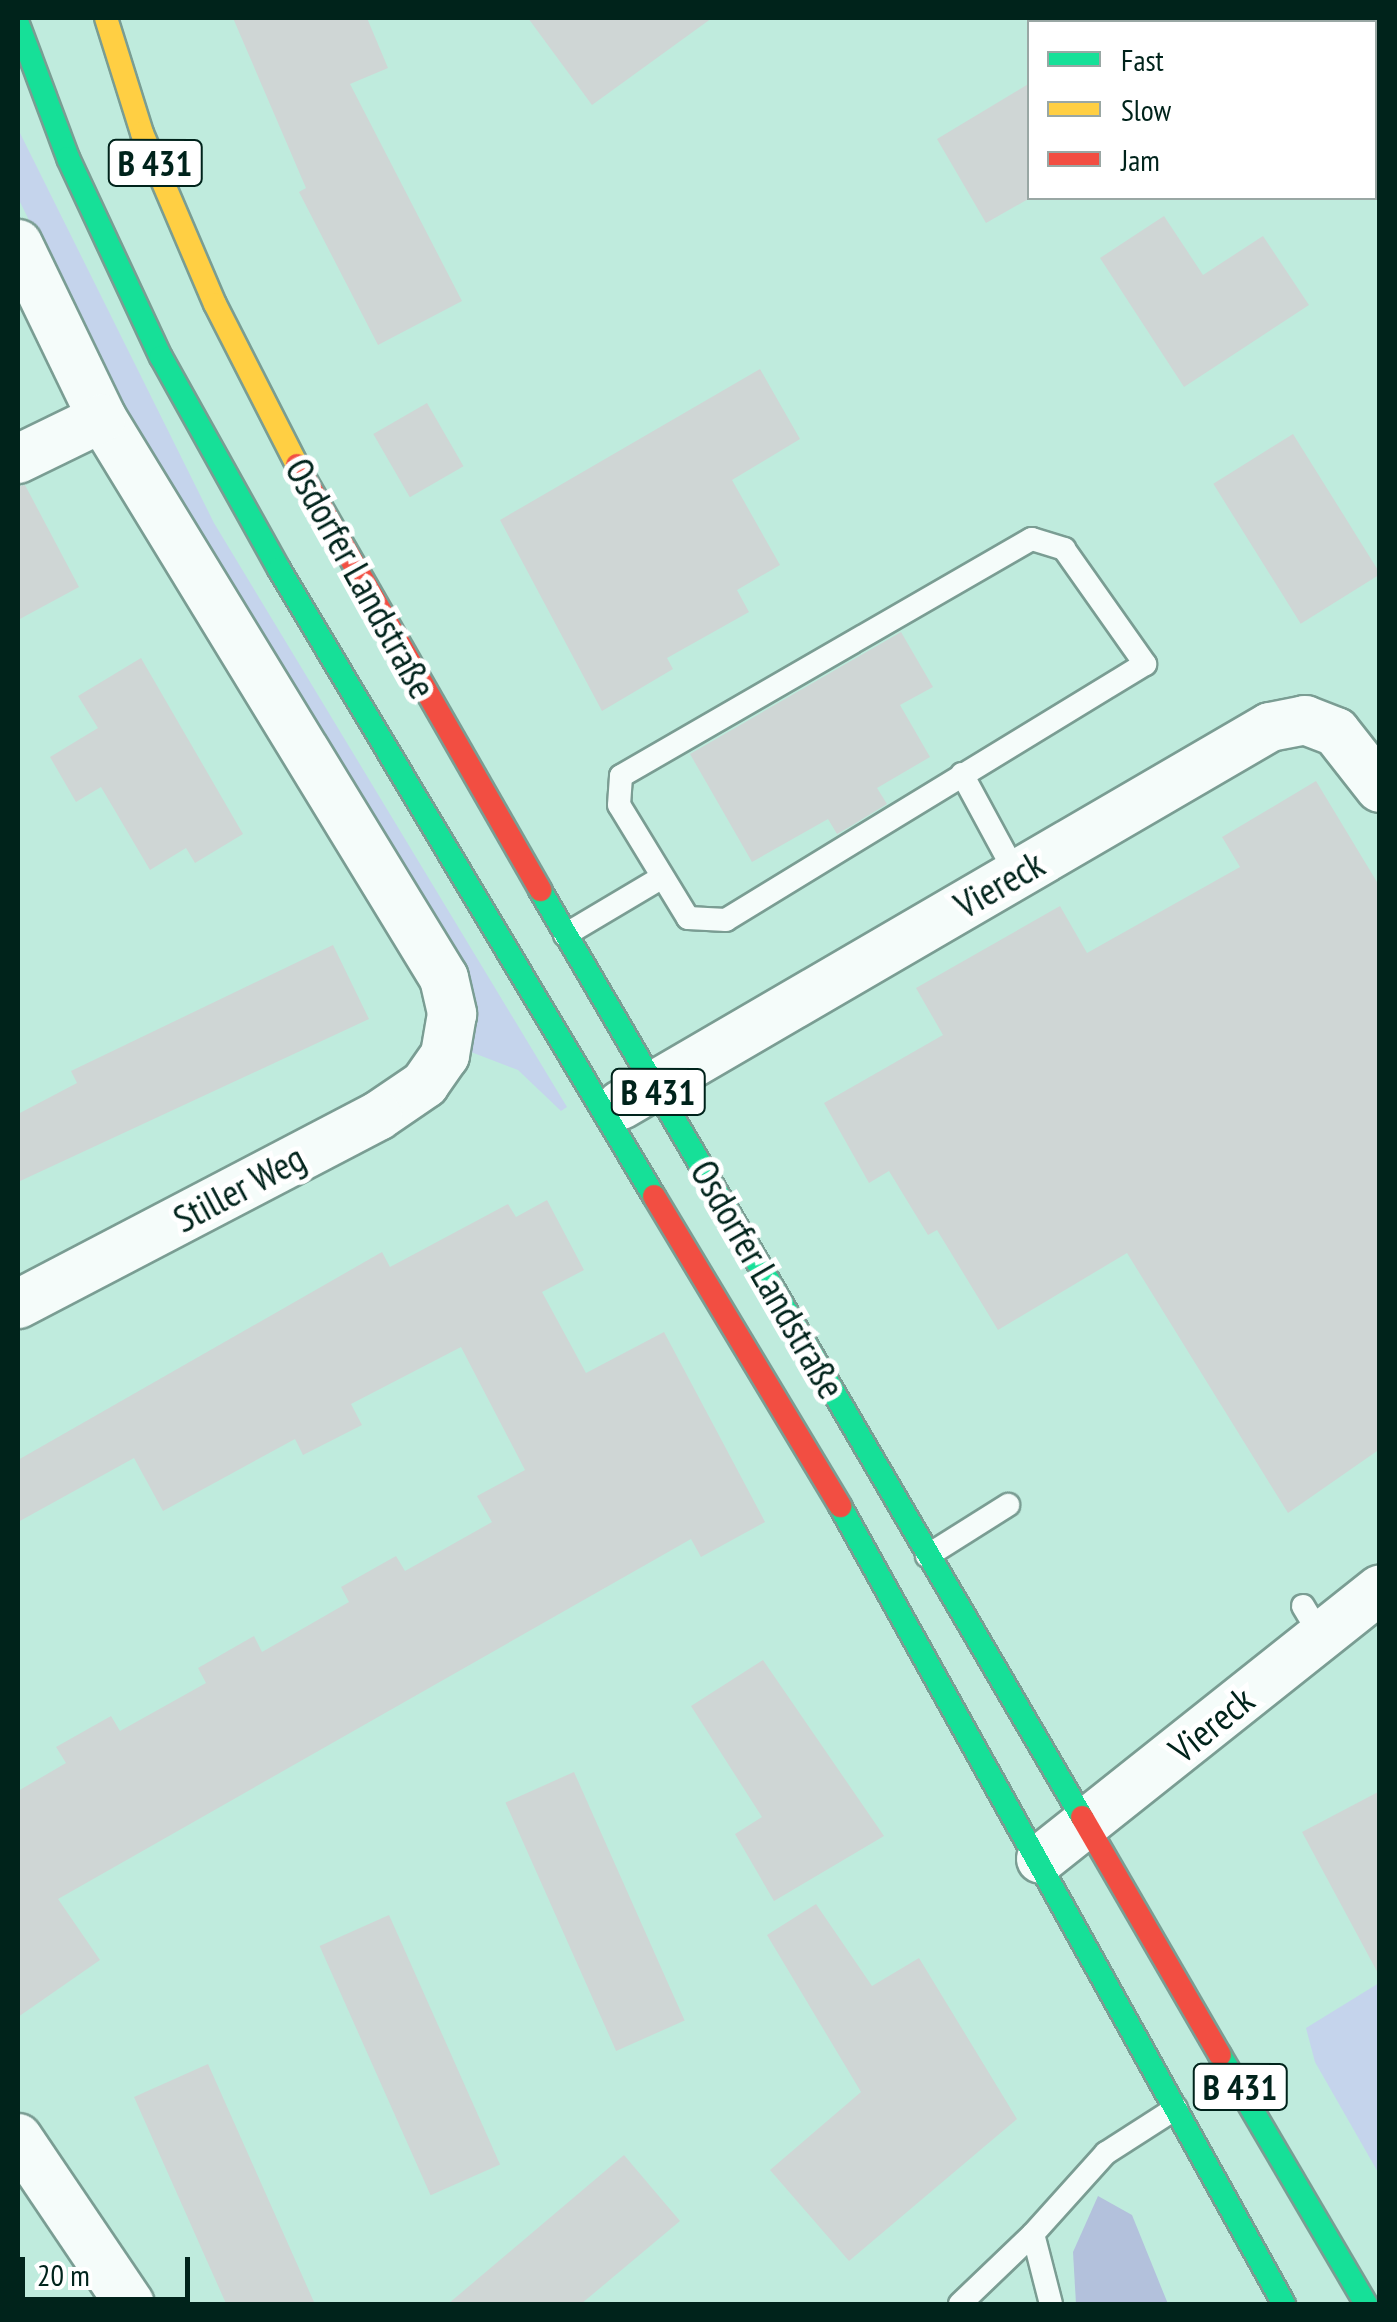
<!DOCTYPE html>
<meta charset="utf-8">
<style>
body{margin:0}
#map{position:relative;width:1397px;height:2322px;overflow:hidden;background:#bfebdd;font-family:"PT Sans Narrow",sans-serif}
div>[style]{position:absolute}
[style*='--x']{left:calc(var(--x)*1px);top:calc(var(--y)*1px);width:calc(var(--w)*1px);rotate:calc(var(--a)*1deg)}
.green>*{inset:0;background:#c5d4ec}
.forest>*{inset:0;background:#b3c1dc}
.building>*{inset:0;background:#cfd6d5;transform-origin:0 0}
.roads{filter:drop-shadow(2px 0 #7a9d93) drop-shadow(-2px 0 #7a9d93) drop-shadow(0 2px #7a9d93) drop-shadow(0 -2px #7a9d93)}
.lane>*{height:22px;margin:-11px;padding:0 11px;transform-origin:11px;border-radius:11px;background:#f5fcfa}
.street>*{height:48px;margin:-24px;padding:0 24px;transform-origin:24px;border-radius:24px;background:#f5fcfa}
.fast>*{height:22px;margin:-11px;padding:0 11px;transform-origin:11px;border-radius:11px;background:#16e098}
.slow>*{height:22px;margin:-11px;padding:0 11px;transform-origin:11px;border-radius:11px;background:#ffcf43}
.jam>*{height:22px;margin:-11px;padding:0 11px;transform-origin:11px;border-radius:11px;background:#f24e42}
span{translate:-50% -50%;white-space:nowrap;text-align:center;line-height:1.15;-webkit-text-stroke:10px #fff;paint-order:stroke}
.shield-label span{padding:2px 8px;background:#fff;border:2px solid;border-radius:8px;-webkit-text-stroke-width:0}
.shield-label{font-size:35px;color:#00231b;font-weight:700}
.street-label{font-size:38px;color:#00231b}
.frame{position:absolute;inset:0;border:20px solid #00231b;pointer-events:none}
.legend{position:absolute;left:1027px;top:20px;width:350px;height:180px;box-sizing:border-box;background:#fff;border:2px solid #99a7a4;margin:0;padding:12px 18px;list-style:none;font-size:30px;color:#00231b}
.legend li{display:flex;align-items:center;gap:20px;height:50px}
.legend b{width:50px;border:2px solid #99a7a4}
.scale{position:absolute;left:20px;top:2257px;width:170px;height:45px;box-sizing:border-box;border:5px solid #00231b;border-top:0;padding-left:12px;font-size:30px;line-height:35px;white-space:nowrap;color:#00231b;-webkit-text-stroke:8px #fff;paint-order:stroke}
</style>
<div id="map">
<div class="green">
<div style="clip-path:polygon(18px 129px,214px 523px,567px 1107px,561px 1111px,518px 1070px,471px 1052px,474px 1023px,153px 469px,18px 198px)"></div>
<div style="clip-path:polygon(1379px 1983px,1379px 2174px,1315px 2062px,1306px 2028px)"></div>
</div>
<div class="forest">
<div style="clip-path:polygon(1098px 2196px,1132px 2215px,1168px 2304px,1076px 2304px,1073px 2252px)"></div>
</div>
<div class="building">
<div style="clip-path:polygon(233px 18px,367px 18px,388px 68px,350px 84px,462px 301px,378px 345px,299px 192px,306px 188px)"></div>
<div style="clip-path:polygon(528px 18px,712px 18px,592px 105px)"></div>
<div style="clip-path:polygon(1030px 83px,1030px 198px,986px 223px,937px 139px)"></div>
<div style="clip-path:polygon(1164px 216px,1203px 275px,1263px 236px,1309px 305px,1184px 387px,1100px 258px)"></div>
<div style="clip-path:polygon(760px 369px,800px 439px,732px 480px,780px 565px,737px 590px,749px 612px,667px 658px,673px 669px,602px 711px,500px 520px)"></div>
<div style="left:427px;top:403px;width:73px;height:62px;rotate:60deg"></div>
<div style="left:1293px;top:434px;width:165px;height:94px;rotate:58deg"></div>
<div style="clip-path:polygon(25px 485px,79px 587px,18px 620px,18px 486px)"></div>
<div style="clip-path:polygon(901px 632px,933px 687px,900px 705px,930px 757px,877px 788px,887px 804px,851px 826px,837px 834px,828px 819px,752px 862px,690px 754px)"></div>
<div style="clip-path:polygon(141px 658px,243px 834px,195px 863px,186px 848px,150px 870px,101px 787px,76px 802px,50px 757px,98px 728px,78px 696px)"></div>
<div style="clip-path:polygon(1316px 781px,1380px 887px,1380px 1449px,1288px 1513px,1127px 1253px,998px 1330px,937px 1230px,928px 1235px,889px 1171px,869px 1183px,824px 1103px,943px 1035px,916px 988px,1060px 906px,1087px 953px,1240px 867px,1222px 837px)"></div>
<div style="clip-path:polygon(333px 945px,369px 1019px,18px 1182px,18px 1114px,77px 1083px,71px 1071px)"></div>
<div style="clip-path:polygon(547px 1200px,584px 1270px,542px 1292px,586px 1373px,664px 1332px,765px 1522px,701px 1557px,691px 1539px,58px 1899px,100px 1960px,18px 2017px,18px 1791px,66px 1763px,56px 1747px,111px 1716px,120px 1731px,206px 1683px,198px 1668px,254px 1636px,262px 1652px,349px 1602px,341px 1587px,396px 1556px,405px 1571px,492px 1522px,477px 1496px,525px 1470px,461px 1347px,351px 1404px,362px 1425px,303px 1455px,295px 1439px,163px 1511px,134px 1458px,18px 1522px,18px 1460px,382px 1252px,390px 1267px,508px 1204px,516px 1217px)"></div>
<div style="clip-path:polygon(763px 1660px,884px 1836px,774px 1901px,735px 1834px,762px 1817px,691px 1706px)"></div>
<div style="left:574px;top:1772px;width:272px;height:75px;rotate:66deg"></div>
<div style="clip-path:polygon(1380px 1791px,1380px 1977px,1302px 1832px)"></div>
<div style="clip-path:polygon(816px 1904px,872px 1986px,919px 1958px,1017px 2119px,849px 2261px,770px 2170px,861px 2092px,767px 1935px)"></div>
<div style="left:389px;top:1915px;width:273px;height:76px;rotate:66deg"></div>
<div style="left:208px;top:2064px;width:262px;height:81px;rotate:66deg"></div>
<div style="clip-path:polygon(624px 2155px,680px 2221px,581px 2304px,448px 2304px)"></div>
</div>
<div class="roads">
<div class="lane">
<div style="--x:1032;--y:539;--w:34;--a:17"></div>
<div style="--x:1064;--y:549;--w:141;--a:54.8"></div>
<div style="--x:1145;--y:664;--w:491;--a:148.6"></div>
<div style="--x:726;--y:920;--w:38;--a:-177"></div>
<div style="--x:688;--y:918;--w:132;--a:-121.4"></div>
<div style="--x:619;--y:805;--w:29;--a:-86"></div>
<div style="--x:621;--y:776;--w:474;--a:-30"></div>
<div style="--x:962;--y:774;--w:114;--a:61.6"></div>
<div style="--x:565;--y:935;--w:112;--a:-30.7"></div>
<div style="--x:927;--y:1556;--w:96;--a:-32.2"></div>
<div style="--x:1303;--y:1606;--w:35;--a:59"></div>
<div style="--x:960;--y:2304;--w:101;--a:-43.8"></div>
<div style="--x:1051;--y:2304;--w:72;--a:-104.4"></div>
<div style="--x:1033;--y:2234;--w:109;--a:-48"></div>
<div style="--x:1106;--y:2153;--w:83;--a:-32.7"></div>
</div>
<div class="street">
<div style="--x:18;--y:244;--w:193;--a:64.2"></div>
<div style="--x:102;--y:418;--w:656;--a:58.59"></div>
<div style="--x:444;--y:978;--w:37;--a:77"></div>
<div style="--x:452;--y:1014;--w:42;--a:99.7"></div>
<div style="--x:445;--y:1055;--w:35;--a:125"></div>
<div style="--x:425;--y:1084;--w:57;--a:145.8"></div>
<div style="--x:378;--y:1116;--w:406;--a:152.4"></div>
<div style="--x:18;--y:459;--w:93;--a:-26"></div>
<div style="--x:621;--y:1105;--w:751;--a:-30.22"></div>
<div style="--x:1270;--y:727;--w:36;--a:-11"></div>
<div style="--x:1305;--y:720;--w:33;--a:21"></div>
<div style="--x:1336;--y:732;--w:71;--a:51.8"></div>
<div style="--x:1041;--y:1859;--w:433;--a:-38.5"></div>
<div style="--x:18;--y:2138;--w:200;--a:56"></div>
</div>
<div class="fast">
<div style="--x:18;--y:24;--w:143;--a:69.5"></div>
<div style="--x:68;--y:158;--w:220;--a:65"></div>
<div style="--x:161;--y:357;--w:243;--a:60.9"></div>
<div style="--x:279;--y:569;--w:731;--a:59.12"></div>
<div style="--x:540;--y:890;--w:1074;--a:59.69"></div>
<div style="--x:840;--y:1506;--w:913;--a:60.91"></div>
<div style="--x:1220;--y:2055;--w:289;--a:59.6"></div>
</div>
<div class="slow">
<div style="--x:106;--y:18;--w:121;--a:72.6"></div>
<div style="--x:142;--y:133;--w:186;--a:66.9"></div>
<div style="--x:215;--y:304;--w:181;--a:63"></div>
</div>
<div class="jam">
<div style="--x:297;--y:465;--w:490;--a:60.2"></div>
<div style="--x:654;--y:1196;--w:362;--a:59"></div>
<div style="--x:1082;--y:1817;--w:275;--a:59.9"></div>
</div>
</div>
<div class="shield-label">
<span style="left:155px;top:163px">B 431</span>
<span style="left:658px;top:1092px">B 431</span>
<span style="left:1240px;top:2087px">B 431</span>
</div>
<div class="street-label">
<span style="left:361px;top:578px;rotate:61deg">Osdorfer Landstraße</span>
<span style="left:999px;top:884px;rotate:-30deg">Viereck</span>
<span style="left:239px;top:1188px;rotate:-28deg">Stiller Weg</span>
<span style="left:768px;top:1279px;rotate:60deg">Osdorfer Landstraße</span>
<span style="left:1211px;top:1724px;rotate:-39deg">Viereck</span>
</div>
<div class="frame"></div>
<ul class="legend">
<li><b style="height:12px;background:#16e098"></b>Fast</li>
<li><b style="height:12px;background:#ffcf43"></b>Slow</li>
<li><b style="height:12px;background:#f24e42"></b>Jam</li>
</ul>
<div class="scale">20 m</div>
</div>
